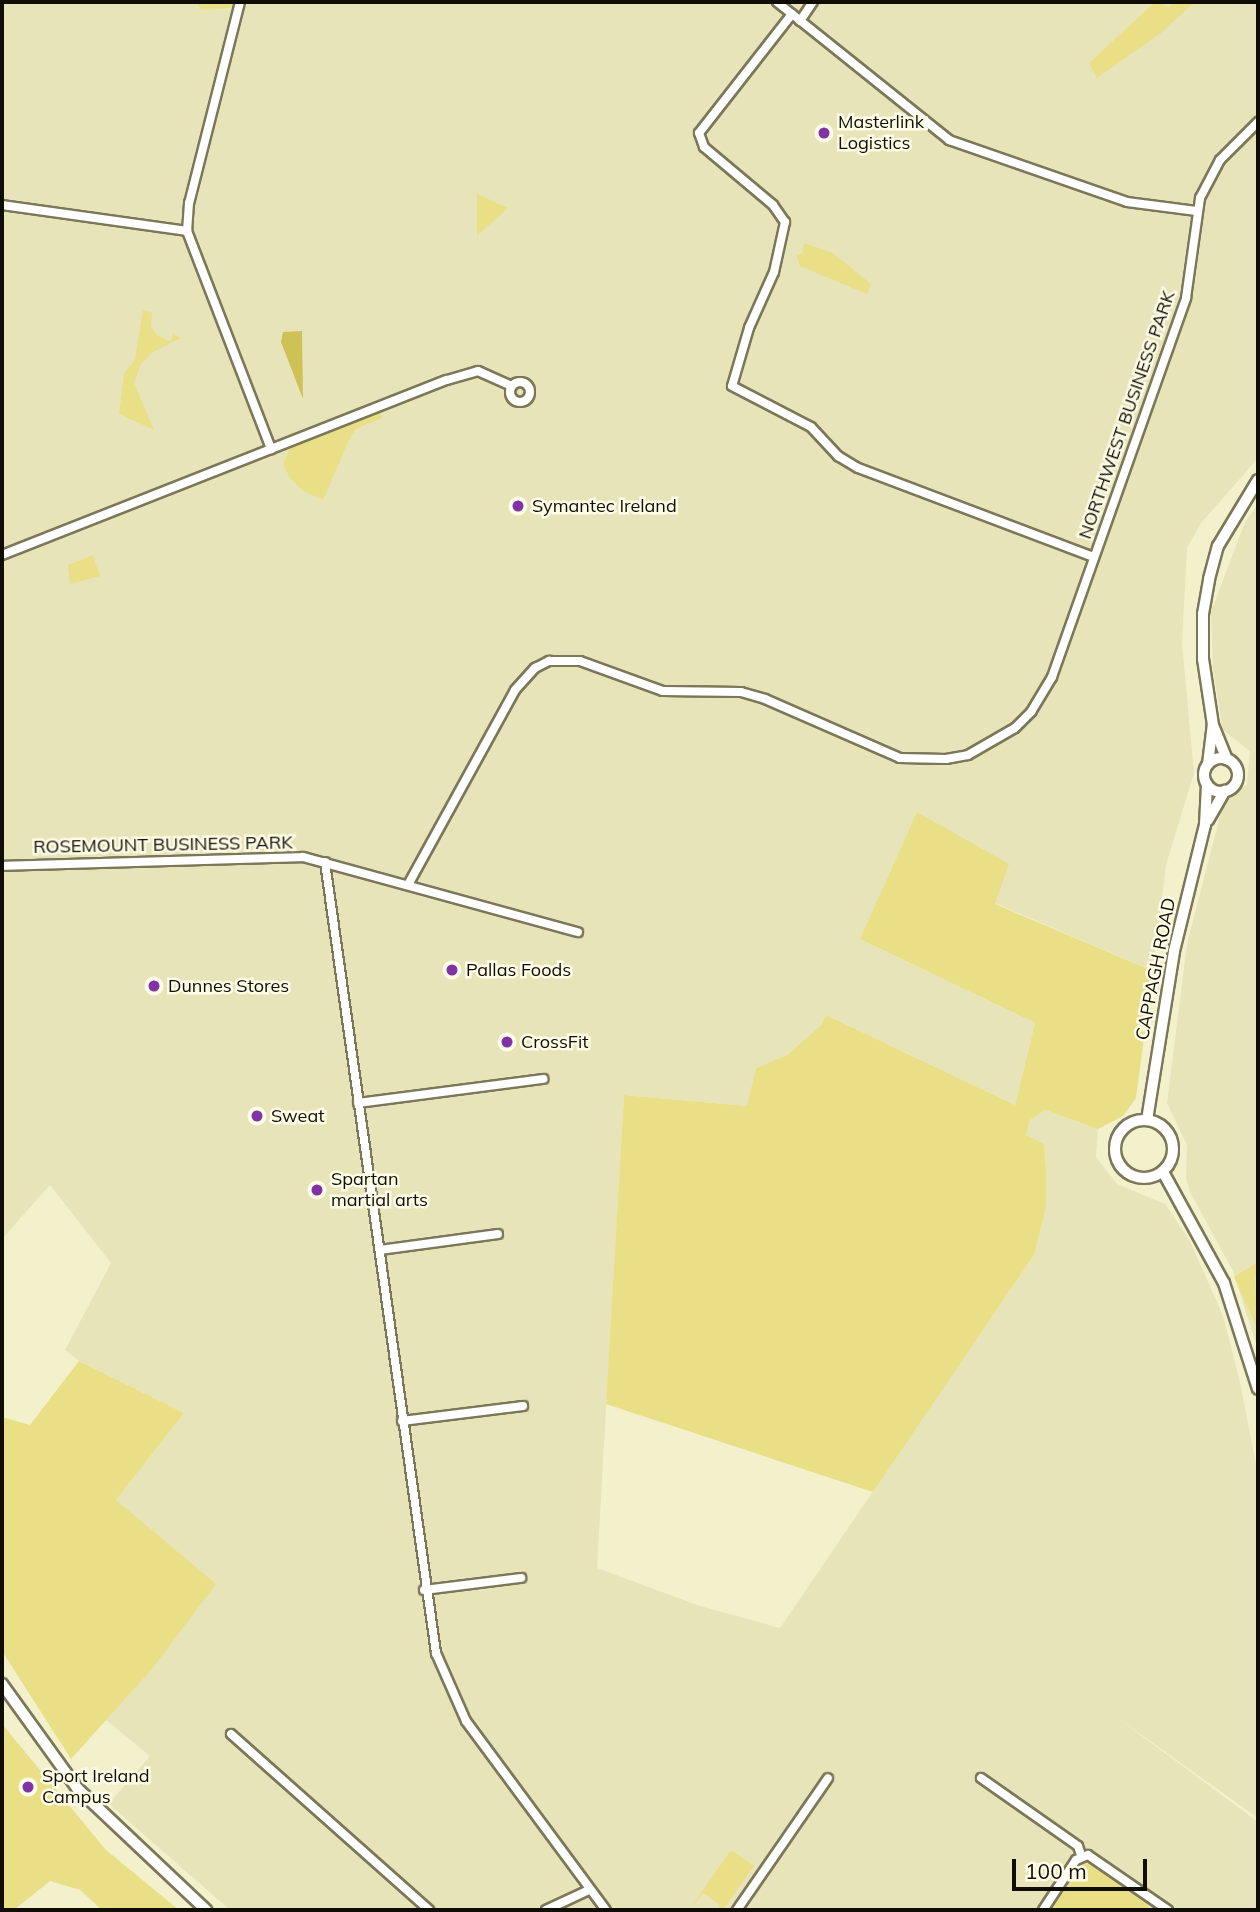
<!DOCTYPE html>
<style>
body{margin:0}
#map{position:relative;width:1260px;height:1912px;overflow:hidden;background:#f3f0cc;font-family:Mulish,sans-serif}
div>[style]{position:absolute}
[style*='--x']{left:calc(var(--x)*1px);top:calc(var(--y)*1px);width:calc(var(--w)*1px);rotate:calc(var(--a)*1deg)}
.built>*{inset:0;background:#e8e4b9}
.green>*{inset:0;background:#e9df87}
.water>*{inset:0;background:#cec256}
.roads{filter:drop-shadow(2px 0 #7b7758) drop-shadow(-2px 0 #7b7758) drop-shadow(0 2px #7b7758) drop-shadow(0 -2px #7b7758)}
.street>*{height:8px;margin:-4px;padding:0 4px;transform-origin:4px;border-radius:4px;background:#fff}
.street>.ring{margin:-4px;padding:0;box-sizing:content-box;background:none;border:8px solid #fff;border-radius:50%}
.secondary>*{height:10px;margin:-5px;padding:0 5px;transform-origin:5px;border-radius:5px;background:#fff}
.secondary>.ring{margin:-5px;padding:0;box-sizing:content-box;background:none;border:10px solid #fff;border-radius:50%}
.dots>*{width:19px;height:19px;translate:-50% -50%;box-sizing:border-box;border:4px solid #fefce7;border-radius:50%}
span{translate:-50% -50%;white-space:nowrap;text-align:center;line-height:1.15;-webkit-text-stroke:5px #fefce7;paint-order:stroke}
.poi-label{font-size:18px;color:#100e04}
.left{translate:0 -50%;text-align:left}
.street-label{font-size:18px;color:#100e04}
.frame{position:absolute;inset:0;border:4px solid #100e04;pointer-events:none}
.scale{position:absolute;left:1012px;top:1859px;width:135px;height:32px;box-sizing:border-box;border:4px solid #100e04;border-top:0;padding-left:9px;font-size:21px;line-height:24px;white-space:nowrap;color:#100e04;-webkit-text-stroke:5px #fefce7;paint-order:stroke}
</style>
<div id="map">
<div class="built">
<div style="clip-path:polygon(2px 2px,1258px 2px,1258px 458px,1201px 523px,1187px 548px,1182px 643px,1194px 773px,1166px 865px,1153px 971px,995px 903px,860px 939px,1035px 1023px,1015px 1105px,826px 1015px,821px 1025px,787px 1055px,756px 1068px,748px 1106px,624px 1095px,597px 1568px,700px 1606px,780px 1628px,1034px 1255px,1046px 1208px,1046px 1168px,1044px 1144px,1026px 1136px,1030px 1120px,1045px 1110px,1098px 1129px,1096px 1157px,1117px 1184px,1165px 1204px,1190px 1241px,1223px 1316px,1239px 1378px,1258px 1474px,1258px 1818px,1115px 1716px,1258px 1822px,1258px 1910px,230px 1910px,109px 1804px,150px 1756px,106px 1720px,116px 1500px,184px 1413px,79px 1361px,65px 1350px,111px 1263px,50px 1185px,2px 1239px)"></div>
<div style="clip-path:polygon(1258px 504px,1258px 1350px,1233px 1271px,1190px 1192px,1186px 1179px,1187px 1145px,1167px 1103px,1187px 944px,1223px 805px,1247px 784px,1250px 751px,1223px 730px,1213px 670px,1211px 612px,1245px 522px)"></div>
</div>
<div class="green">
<div style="clip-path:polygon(197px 2px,233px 2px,231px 8px,201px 10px)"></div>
<div style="clip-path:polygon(1155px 2px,1169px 7px,1175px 2px,1195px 2px,1161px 33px,1097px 78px,1089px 63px)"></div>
<div style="clip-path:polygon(477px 194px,508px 208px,477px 236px)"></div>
<div style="clip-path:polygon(804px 243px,833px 253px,871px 284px,867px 294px,800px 266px,796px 254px,802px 254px)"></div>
<div style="clip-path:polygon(143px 310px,152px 312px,151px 326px,157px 335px,171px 342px,173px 333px,181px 338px,153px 352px,141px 364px,134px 383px,154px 430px,119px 414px,124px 373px,135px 360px)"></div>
<div style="clip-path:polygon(380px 412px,382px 418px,356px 429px,350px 438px,323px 500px,302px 490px,290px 478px,283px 464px,290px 448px)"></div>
<div style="clip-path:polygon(93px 555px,100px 576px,70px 584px,68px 565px)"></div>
<div style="clip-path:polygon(917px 812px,1009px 864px,995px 904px,1153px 971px,1136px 1098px,1123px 1116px,1098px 1129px,1045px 1110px,1030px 1120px,1026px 1135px,1044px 1144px,1046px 1168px,1046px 1208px,1034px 1255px,873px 1492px,606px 1404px,624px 1095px,747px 1106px,756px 1068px,787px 1055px,821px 1025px,826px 1015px,1015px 1105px,1035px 1023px,860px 939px)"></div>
<div style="clip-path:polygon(1258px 1262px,1255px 1281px,1258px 1330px,1234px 1277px)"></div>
<div style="clip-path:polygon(79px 1361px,184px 1413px,116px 1500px,216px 1584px,152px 1669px,71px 1759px,2px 1651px,2px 1417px,30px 1425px)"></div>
<div style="clip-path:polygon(2px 1724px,106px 1850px,179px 1910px,102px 1910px,80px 1890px,50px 1881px,15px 1909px,2px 1910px)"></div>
<div style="clip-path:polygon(731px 1850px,754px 1866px,723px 1910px,717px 1910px,720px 1905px,703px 1893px,689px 1910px)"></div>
<div style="clip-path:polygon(1094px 1863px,1150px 1902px,1146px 1910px,1050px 1910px,1083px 1864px)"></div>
</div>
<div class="water">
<div style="clip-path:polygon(302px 331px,303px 399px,281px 342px,283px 332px)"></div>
</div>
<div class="roads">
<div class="street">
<div style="--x:240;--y:2;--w:207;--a:104.2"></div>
<div style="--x:189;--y:203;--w:28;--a:94"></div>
<div style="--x:187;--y:231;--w:234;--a:68.9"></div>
<div style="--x:777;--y:2;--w:221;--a:38.7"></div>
<div style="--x:949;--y:140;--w:188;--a:19.2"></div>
<div style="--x:1127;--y:202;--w:70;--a:7.4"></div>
<div style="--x:792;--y:14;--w:151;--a:128"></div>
<div style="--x:699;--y:133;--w:15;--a:70"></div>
<div style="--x:704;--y:147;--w:90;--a:40"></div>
<div style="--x:773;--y:205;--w:21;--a:55"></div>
<div style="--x:785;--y:222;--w:51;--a:102.4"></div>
<div style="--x:774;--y:272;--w:61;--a:114.1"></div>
<div style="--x:749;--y:328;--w:60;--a:106.3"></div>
<div style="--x:732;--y:386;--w:89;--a:27.4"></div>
<div style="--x:811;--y:427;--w:40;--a:47"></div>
<div style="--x:838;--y:456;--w:23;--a:31"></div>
<div style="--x:858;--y:468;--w:252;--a:20.7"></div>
<div style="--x:800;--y:21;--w:23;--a:-56"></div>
<div style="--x:2;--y:205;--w:187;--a:8"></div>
<div class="ring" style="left:510px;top:382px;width:12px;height:12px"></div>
<div style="--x:2;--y:555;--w:478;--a:-21.5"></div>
<div style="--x:447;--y:380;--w:32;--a:-16"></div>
<div style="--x:478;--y:371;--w:37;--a:24"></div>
<div style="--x:325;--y:862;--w:799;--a:82.01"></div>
<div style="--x:436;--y:1653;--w:74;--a:66.2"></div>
<div style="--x:466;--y:1721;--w:235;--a:53.5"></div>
<div style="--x:2;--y:866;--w:301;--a:-1.7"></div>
<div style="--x:303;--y:857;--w:285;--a:15.3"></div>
<div style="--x:409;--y:883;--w:220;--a:-61.2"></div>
<div style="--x:515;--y:690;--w:30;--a:-48"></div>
<div style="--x:535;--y:668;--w:16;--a:-27"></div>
<div style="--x:549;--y:661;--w:31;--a:0"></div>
<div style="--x:580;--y:661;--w:88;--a:19.9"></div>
<div style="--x:663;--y:691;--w:78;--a:0.7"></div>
<div style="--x:741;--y:692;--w:25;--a:16"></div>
<div style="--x:765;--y:699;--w:147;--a:23.6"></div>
<div style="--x:900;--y:758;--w:46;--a:1.2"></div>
<div style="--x:946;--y:759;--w:22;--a:-10"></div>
<div style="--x:968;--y:755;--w:54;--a:-29.9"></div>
<div style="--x:1015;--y:728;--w:23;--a:-45"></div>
<div style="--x:1031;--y:712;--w:41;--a:-59"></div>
<div style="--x:1052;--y:677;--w:402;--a:-70.5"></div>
<div style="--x:1186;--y:298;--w:101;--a:-82"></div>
<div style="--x:1200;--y:198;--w:43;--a:-62.2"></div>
<div style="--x:1220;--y:160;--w:54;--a:-45"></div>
<div style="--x:358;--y:1103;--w:187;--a:-7.4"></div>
<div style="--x:380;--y:1250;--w:119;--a:-7.7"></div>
<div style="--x:402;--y:1421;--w:122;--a:-7.1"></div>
<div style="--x:424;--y:1590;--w:98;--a:-7.1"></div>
<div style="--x:231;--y:1734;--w:265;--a:41.6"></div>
<div style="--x:981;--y:1778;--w:118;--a:35"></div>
<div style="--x:1078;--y:1846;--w:9;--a:72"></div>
<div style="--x:546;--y:1910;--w:47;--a:-24.9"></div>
<div style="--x:737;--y:1910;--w:160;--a:-55.4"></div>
<div style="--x:1043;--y:1910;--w:60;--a:-56.6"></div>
<div style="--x:1076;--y:1860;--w:13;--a:-23"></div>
<div style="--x:1088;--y:1855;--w:97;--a:34.5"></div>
</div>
<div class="secondary">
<div style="--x:1213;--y:725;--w:37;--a:68"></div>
<div class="ring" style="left:1204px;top:758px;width:24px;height:24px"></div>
<div style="--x:1208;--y:764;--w:39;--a:-83"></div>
<div style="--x:1213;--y:725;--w:67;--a:-98.6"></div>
<div style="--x:1203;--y:659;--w:45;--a:-90"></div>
<div style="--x:1203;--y:614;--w:36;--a:-80"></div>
<div style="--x:1209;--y:579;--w:34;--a:-75"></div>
<div style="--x:1218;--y:546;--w:77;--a:-58.8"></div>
<div style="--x:1208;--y:820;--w:34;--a:-60"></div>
<div style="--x:1147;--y:1120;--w:171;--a:-80.9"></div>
<div style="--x:1174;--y:951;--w:130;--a:-76.2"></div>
<div style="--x:1205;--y:825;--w:41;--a:-87.2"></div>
<div class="ring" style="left:1115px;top:1120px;width:48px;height:48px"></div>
<div style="--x:1163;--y:1172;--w:127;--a:61.2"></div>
<div style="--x:1224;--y:1283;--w:111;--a:72.2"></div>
<div style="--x:2;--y:1684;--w:128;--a:54.2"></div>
<div style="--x:77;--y:1788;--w:178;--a:43.4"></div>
</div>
</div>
<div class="dots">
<div style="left:824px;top:133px;background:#8033a4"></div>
<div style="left:518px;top:506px;background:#8033a4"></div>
<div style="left:452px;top:970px;background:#8033a4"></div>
<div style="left:154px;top:986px;background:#8033a4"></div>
<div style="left:507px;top:1042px;background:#8033a4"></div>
<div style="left:257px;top:1116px;background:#8033a4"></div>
<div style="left:317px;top:1190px;background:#8033a4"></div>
<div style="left:28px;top:1787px;background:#8033a4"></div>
</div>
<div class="poi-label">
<span class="left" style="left:838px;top:133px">Masterlink<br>Logistics</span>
<span class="left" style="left:532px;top:506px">Symantec Ireland</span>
<span class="left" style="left:466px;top:970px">Pallas Foods</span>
<span class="left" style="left:168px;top:986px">Dunnes Stores</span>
<span class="left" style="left:521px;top:1042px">CrossFit</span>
<span class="left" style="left:271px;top:1116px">Sweat</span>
<span class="left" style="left:331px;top:1190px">Spartan<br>martial arts</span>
<span class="left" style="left:42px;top:1787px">Sport Ireland<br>Campus</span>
</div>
<div class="street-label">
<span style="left:1127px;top:415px;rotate:-71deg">NORTHWEST BUSINESS PARK</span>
<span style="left:163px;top:845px;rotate:-1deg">ROSEMOUNT BUSINESS PARK</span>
<span style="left:1156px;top:969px;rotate:-79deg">CAPPAGH ROAD</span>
</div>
<div class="frame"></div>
<div class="scale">100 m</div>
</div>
